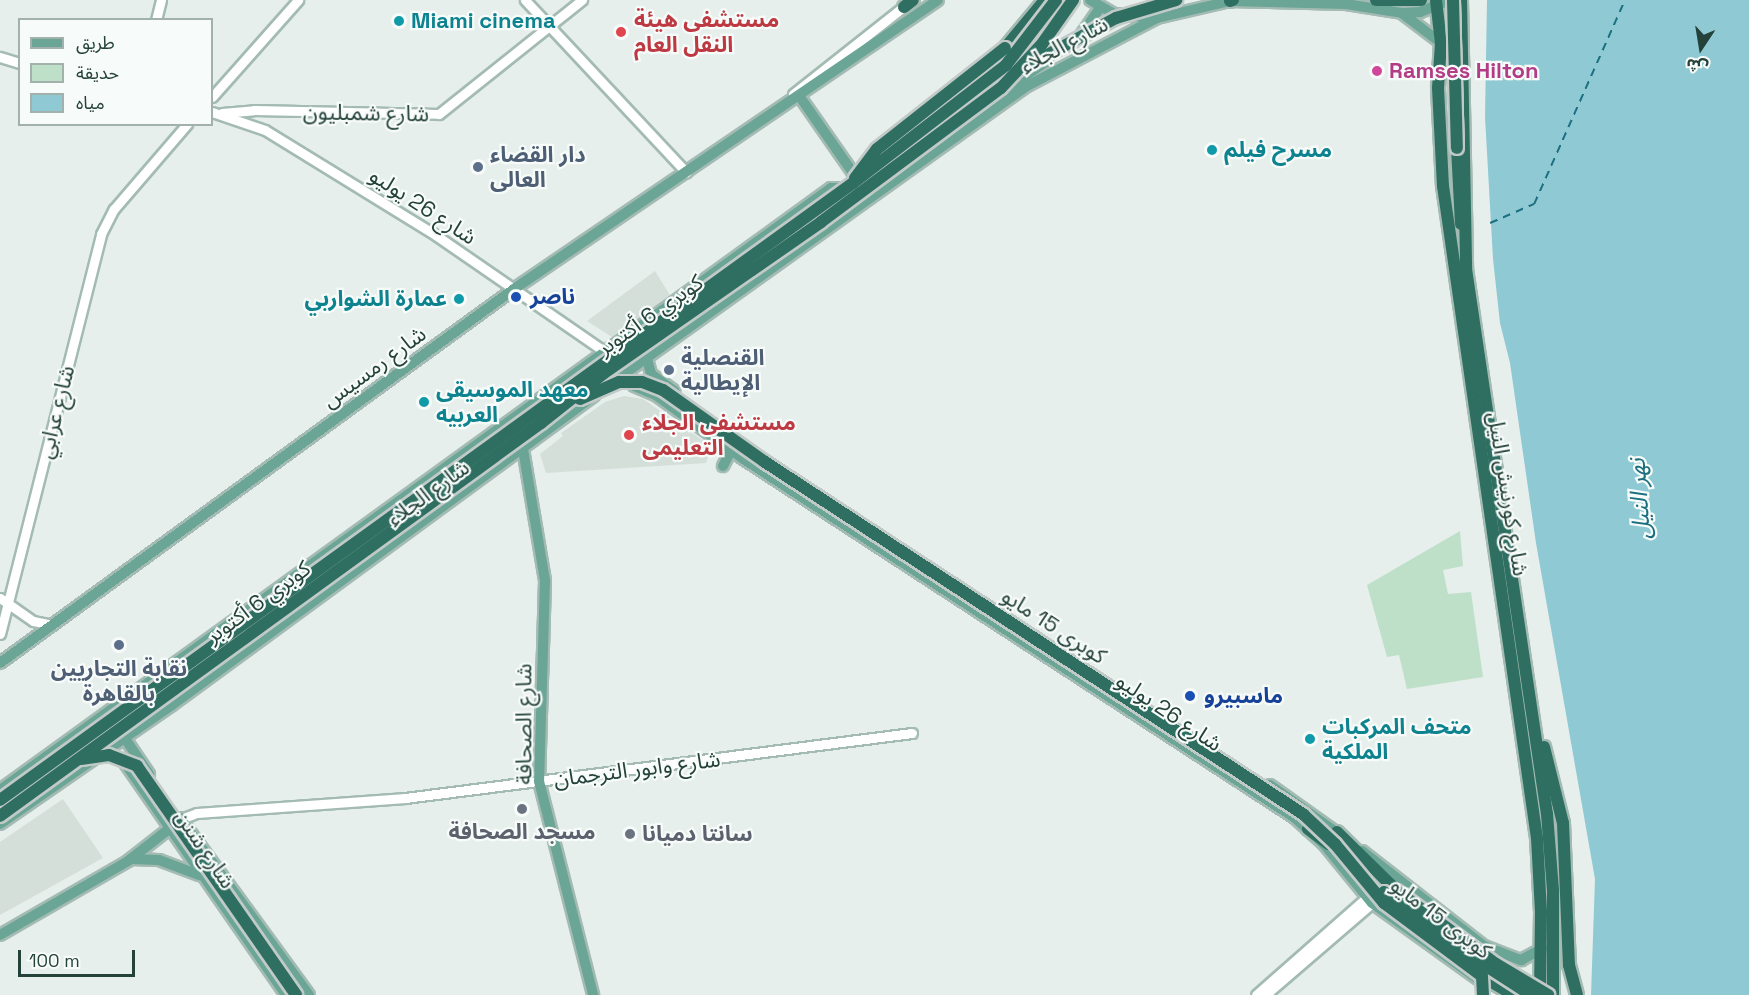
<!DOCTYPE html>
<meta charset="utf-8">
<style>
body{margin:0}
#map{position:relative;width:1749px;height:995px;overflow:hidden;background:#e6efeb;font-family:"Space Grotesk","Noto Sans Arabic",sans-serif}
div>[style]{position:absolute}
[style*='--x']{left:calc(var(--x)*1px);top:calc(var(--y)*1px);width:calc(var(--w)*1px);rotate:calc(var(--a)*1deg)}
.built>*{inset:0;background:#d4dfda}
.green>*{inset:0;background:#bfe0c8}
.water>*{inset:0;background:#8ec9d4}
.ferry>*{height:1.5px;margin-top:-0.75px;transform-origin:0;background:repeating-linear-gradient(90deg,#1c6f80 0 8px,transparent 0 14px)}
.roads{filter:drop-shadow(2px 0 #a4bbb3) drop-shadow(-2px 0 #a4bbb3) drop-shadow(0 2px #a4bbb3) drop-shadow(0 -2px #a4bbb3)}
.secondary>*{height:9px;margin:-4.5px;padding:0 4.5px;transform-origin:4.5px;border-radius:4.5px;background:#fff}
.primary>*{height:10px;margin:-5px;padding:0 5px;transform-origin:5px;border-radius:5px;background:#6aa596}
.highway>*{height:12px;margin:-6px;padding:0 6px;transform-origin:6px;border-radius:6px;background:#2f6f62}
.bridges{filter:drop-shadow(2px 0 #c2cac8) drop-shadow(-2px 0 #c2cac8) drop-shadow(0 2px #c2cac8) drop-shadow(0 -2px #c2cac8)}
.highway-bridge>*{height:12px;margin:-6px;padding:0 6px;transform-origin:6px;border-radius:6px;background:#2f6f62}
.dots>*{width:16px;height:16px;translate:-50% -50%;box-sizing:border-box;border:3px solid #f7fbf9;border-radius:50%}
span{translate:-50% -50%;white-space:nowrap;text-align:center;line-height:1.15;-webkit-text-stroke:4.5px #f7fbf9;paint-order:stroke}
.health-label{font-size:22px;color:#be3a42;font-weight:700}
.left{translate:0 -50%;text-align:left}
.culture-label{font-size:22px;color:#0d838f;font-weight:700}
.right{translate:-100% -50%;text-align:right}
.street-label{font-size:22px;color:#24423a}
.hotel-label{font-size:22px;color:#b23c85;font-weight:700}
.service-label{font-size:22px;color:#4e5e75;font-weight:700}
.transit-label{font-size:22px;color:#164399;font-weight:700}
.worship-label{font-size:22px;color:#5b616d;font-weight:700}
.water-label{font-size:24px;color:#1c6f80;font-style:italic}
.legend{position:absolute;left:18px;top:18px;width:195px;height:108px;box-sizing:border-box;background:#f7fbf9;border:2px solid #a3b1ad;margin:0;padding:8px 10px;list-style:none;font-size:18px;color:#24423a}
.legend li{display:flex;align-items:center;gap:12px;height:30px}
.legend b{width:30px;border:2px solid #a3b1ad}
.north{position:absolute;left:1671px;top:18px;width:60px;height:60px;-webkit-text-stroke:4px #f7fbf9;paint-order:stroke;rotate:192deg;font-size:16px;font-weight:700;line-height:24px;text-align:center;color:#24423a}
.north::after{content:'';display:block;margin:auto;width:21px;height:27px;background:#24423a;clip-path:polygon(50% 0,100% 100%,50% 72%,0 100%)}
.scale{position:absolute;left:18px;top:950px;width:117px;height:27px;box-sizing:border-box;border:3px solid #24423a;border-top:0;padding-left:8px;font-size:18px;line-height:21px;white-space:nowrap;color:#24423a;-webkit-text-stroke:4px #f7fbf9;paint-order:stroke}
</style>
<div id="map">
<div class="built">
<div style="clip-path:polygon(655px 271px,670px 295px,612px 337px,587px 321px)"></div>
<div style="clip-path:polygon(624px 396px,643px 399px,711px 446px,706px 463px,546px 473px,540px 454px,563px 436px,561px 433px,605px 402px)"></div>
<div style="clip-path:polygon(63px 799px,103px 858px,0 915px,0 842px)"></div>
</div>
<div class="green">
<div style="clip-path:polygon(1460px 531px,1463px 566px,1443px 570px,1448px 594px,1471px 592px,1483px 677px,1407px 689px,1399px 655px,1387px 657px,1367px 585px)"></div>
</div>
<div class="water">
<div style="clip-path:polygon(1487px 0,1749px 0,1749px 995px,1591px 995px,1595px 879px,1536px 543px,1510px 363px,1500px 323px,1493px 259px,1485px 117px)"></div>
</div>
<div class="ferry">
<div style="--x:1490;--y:223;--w:48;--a:-23.4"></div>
<div style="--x:1534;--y:204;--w:223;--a:-66"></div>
</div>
<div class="roads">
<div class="secondary">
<div style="--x:525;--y:0;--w:236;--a:46.9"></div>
<div style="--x:156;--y:20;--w:21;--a:-76"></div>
<div style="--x:0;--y:57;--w:21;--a:17"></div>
<div style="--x:793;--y:94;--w:145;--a:-38.3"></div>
<div style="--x:212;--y:97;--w:130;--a:-48.4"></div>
<div style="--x:212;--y:112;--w:56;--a:18.8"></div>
<div style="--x:265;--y:130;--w:202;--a:31.6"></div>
<div style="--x:437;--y:236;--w:203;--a:34.6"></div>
<div style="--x:222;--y:113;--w:32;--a:-5"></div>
<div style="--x:254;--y:110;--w:185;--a:1.2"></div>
<div style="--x:439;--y:114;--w:183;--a:-38.6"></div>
<div style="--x:0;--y:598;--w:40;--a:34.9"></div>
<div style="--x:33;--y:621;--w:20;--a:11"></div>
<div style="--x:0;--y:634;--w:413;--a:-75.8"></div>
<div style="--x:101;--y:234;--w:28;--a:-63"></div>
<div style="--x:114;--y:209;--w:112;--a:-49.3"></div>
<div style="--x:181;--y:819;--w:17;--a:-21"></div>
<div style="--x:197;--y:813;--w:209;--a:-4.1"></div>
<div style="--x:405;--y:798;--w:511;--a:-7.31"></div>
<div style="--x:1256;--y:995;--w:148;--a:-41.4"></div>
<div style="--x:1265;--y:995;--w:141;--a:-40.7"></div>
</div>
<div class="primary">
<div style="--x:1090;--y:0;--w:28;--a:30"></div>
<div style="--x:1114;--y:14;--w:40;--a:5.7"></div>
<div style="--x:1403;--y:14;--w:48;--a:37.3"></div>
<div style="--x:1081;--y:35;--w:33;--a:-55"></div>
<div style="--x:1003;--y:91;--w:53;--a:-34.3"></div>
<div style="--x:800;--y:97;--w:105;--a:55.1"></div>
<div style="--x:646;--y:355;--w:20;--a:75"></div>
<div style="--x:651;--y:374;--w:29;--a:36"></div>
<div style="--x:610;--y:384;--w:513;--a:-35.55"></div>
<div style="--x:1027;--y:86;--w:147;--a:-27.6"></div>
<div style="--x:1157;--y:18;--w:75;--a:-13.1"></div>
<div style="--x:1230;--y:1;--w:116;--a:1.5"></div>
<div style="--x:1346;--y:4;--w:58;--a:9"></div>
<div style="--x:1403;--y:13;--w:17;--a:-3"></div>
<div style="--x:1420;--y:12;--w:31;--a:-22"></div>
<div style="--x:634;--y:386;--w:25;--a:23"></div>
<div style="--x:657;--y:396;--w:105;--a:36.1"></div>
<div style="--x:742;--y:458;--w:660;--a:33.06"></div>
<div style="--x:1295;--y:818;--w:38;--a:42"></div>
<div style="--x:1323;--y:843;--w:77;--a:50.8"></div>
<div style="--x:1372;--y:903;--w:135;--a:35.7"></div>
<div style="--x:523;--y:449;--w:134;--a:80.5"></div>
<div style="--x:545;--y:581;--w:200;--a:91.7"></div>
<div style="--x:539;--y:781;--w:221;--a:75.8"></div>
<div style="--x:723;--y:466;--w:18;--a:-63"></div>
<div style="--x:0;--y:663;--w:636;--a:-36.04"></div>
<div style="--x:514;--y:289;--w:513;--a:-34.28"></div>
<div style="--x:124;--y:737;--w:45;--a:56"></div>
<div style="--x:122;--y:759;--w:287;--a:55.2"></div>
<div style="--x:1270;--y:785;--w:90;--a:35.5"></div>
<div style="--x:0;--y:790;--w:1026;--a:-35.92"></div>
<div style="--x:831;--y:188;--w:22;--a:0"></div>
<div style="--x:180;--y:818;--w:219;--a:53.9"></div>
<div style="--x:0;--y:824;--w:209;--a:-34.7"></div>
<div style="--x:172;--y:705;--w:524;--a:-36.24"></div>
<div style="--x:1362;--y:851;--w:155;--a:37.9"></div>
<div style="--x:1484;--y:946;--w:40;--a:21"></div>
<div style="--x:1521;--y:960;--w:24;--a:-28"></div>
<div style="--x:131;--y:859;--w:28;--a:2"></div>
<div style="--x:159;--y:860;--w:43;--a:20.6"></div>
<div style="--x:0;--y:935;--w:148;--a:-30"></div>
<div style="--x:128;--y:861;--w:58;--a:-38"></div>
</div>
<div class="highway">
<div style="--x:1376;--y:0;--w:45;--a:0"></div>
<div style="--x:1436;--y:0;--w:43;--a:83.4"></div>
<div style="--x:1441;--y:43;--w:45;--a:93.8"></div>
<div style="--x:1438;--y:88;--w:98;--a:87.1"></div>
<div style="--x:1443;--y:186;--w:659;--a:81.8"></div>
<div style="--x:1537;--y:838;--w:74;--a:86.9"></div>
<div style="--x:1541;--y:912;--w:83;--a:90.7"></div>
<div style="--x:1461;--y:0;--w:269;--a:88.9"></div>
<div style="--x:1466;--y:269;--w:551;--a:81.55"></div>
<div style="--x:1547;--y:814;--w:76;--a:85.5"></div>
<div style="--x:1553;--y:890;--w:105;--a:90"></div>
<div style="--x:1230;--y:1;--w:3;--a:-18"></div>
<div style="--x:904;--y:7;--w:11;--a:-38"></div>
<div style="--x:1005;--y:48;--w:62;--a:-50.2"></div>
<div style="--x:1457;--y:148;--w:76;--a:87"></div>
<div style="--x:1544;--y:747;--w:78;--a:76"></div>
<div style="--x:1563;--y:823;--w:142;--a:87.6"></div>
<div style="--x:1569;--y:965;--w:31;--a:75"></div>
<div style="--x:1308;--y:829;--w:26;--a:36"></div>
<div style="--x:1337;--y:832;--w:84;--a:44.5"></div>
<div style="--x:1482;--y:976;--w:37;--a:31"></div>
</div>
</div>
<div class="bridges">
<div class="highway-bridge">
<div style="--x:1453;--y:0;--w:148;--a:88.5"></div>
<div style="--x:1023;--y:68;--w:106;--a:-28.3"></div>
<div style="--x:1116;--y:18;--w:63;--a:-16.7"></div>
<div style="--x:855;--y:178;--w:36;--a:-53"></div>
<div style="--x:877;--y:149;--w:163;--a:-38.3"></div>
<div style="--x:580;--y:399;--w:43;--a:-23.6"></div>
<div style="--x:619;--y:382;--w:23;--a:0"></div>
<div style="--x:642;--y:382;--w:22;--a:21"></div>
<div style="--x:663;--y:390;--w:125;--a:35.2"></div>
<div style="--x:765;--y:462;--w:643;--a:33.2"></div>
<div style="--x:1303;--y:814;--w:44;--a:43.2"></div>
<div style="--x:1335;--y:844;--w:77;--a:50.3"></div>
<div style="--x:1384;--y:903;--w:122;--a:36.7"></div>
<div style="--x:1482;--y:976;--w:19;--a:87"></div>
<div style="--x:81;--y:759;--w:28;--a:-8"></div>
<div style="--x:109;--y:755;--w:30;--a:21"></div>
<div style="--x:137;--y:766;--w:279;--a:55.2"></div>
<div style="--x:0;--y:800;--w:1053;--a:-35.88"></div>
<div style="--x:853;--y:183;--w:193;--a:-37.6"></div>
<div style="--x:1006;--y:65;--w:82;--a:-52.4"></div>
<div style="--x:0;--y:816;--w:669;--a:-36"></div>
<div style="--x:541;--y:423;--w:80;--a:-38.4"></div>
<div style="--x:604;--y:373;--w:264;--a:-34.8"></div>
<div style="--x:821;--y:222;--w:224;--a:-36.7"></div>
<div style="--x:1001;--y:88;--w:60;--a:-47"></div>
<div style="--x:1042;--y:44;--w:54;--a:-54.8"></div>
<div style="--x:1397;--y:891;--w:123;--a:36.4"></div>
<div style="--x:1496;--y:964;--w:61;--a:30.8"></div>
<div style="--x:1384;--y:892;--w:99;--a:36.8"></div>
<div style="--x:1463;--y:951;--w:81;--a:32.9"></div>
</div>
</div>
<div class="dots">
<div style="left:399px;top:21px;background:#0f9aa8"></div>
<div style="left:621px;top:32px;background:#e0444e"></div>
<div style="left:1377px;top:71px;background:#d1479c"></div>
<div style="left:1212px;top:150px;background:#0f9aa8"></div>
<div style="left:478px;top:167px;background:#5c6f8a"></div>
<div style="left:516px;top:297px;background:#1a4fb4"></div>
<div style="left:459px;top:299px;background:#0f9aa8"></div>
<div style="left:669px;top:370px;background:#5c6f8a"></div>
<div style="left:424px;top:402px;background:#0f9aa8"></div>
<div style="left:629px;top:435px;background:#e0444e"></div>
<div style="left:119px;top:645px;background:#5c6f8a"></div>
<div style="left:1190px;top:696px;background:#1a4fb4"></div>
<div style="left:1310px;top:739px;background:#0f9aa8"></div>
<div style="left:522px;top:809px;background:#6b7280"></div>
<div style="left:630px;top:834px;background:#6b7280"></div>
</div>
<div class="health-label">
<span class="left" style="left:634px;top:32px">مستشفى هيئة<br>النقل العام</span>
<span class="left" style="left:642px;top:435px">مستشفى الجلاء<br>التعليمى</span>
</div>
<div class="culture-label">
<span class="left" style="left:411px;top:21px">Miami cinema</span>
<span class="left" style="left:1224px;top:150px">مسرح فيلم</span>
<span class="right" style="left:447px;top:299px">عمارة الشواربي</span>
<span class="left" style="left:436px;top:402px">معهد الموسيقى<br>العربيه</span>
<span class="left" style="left:1322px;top:739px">متحف المركبات<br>الملكية</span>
</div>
<div class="street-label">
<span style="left:1064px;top:45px;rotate:-28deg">شارع الجلاء</span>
<span style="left:366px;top:113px;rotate:1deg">شارع شمبليون</span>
<span style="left:423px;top:206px;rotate:33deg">شارع 26 يوليو</span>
<span style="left:650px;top:315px;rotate:-35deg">كوبري 6 أكتوبر</span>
<span style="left:374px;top:367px;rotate:-36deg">شارع رمسيس</span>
<span style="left:56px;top:412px;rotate:-76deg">شارع عرابي</span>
<span style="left:428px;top:493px;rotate:-36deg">شارع الجلاء</span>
<span style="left:1508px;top:494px;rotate:81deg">شارع كورنيش النيل</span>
<span style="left:258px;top:602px;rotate:-36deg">كوبري 6 أكتوبر</span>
<span style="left:1054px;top:626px;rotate:33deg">كوبرى 15 مايو</span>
<span style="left:1169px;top:712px;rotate:34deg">شارع 26 يوليو</span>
<span style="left:524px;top:724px;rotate:-90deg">شارع الصحافة</span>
<span style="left:637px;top:769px;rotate:-7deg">شارع وابور الترجمان</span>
<span style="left:205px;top:849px;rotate:56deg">شارع شنن</span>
<span style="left:1441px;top:918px;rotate:37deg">كوبرى 15 مايو</span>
</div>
<div class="hotel-label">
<span class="left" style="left:1389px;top:71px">Ramses Hilton</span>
</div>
<div class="service-label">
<span class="left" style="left:490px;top:167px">دار القضاء<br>العالى</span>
<span class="left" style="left:681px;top:370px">القنصلية<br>الإيطالية</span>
<span style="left:119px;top:681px">نقابة التجاريين<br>بالقاهرة</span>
</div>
<div class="transit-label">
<span class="left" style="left:530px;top:297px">ناصر</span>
<span class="left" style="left:1204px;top:696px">ماسبيرو</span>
</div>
<div class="worship-label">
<span style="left:522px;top:832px">مسجد الصحافة</span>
<span class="left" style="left:642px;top:834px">سانتا دميانا</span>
</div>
<div class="water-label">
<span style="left:1639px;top:499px;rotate:-94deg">نهر النيل</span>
</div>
<ul class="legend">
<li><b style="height:8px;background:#6aa596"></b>طريق</li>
<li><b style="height:16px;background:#bfe0c8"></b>حديقة</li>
<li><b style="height:16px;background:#8ec9d4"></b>مياه</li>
</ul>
<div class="north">ش</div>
<div class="scale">100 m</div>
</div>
